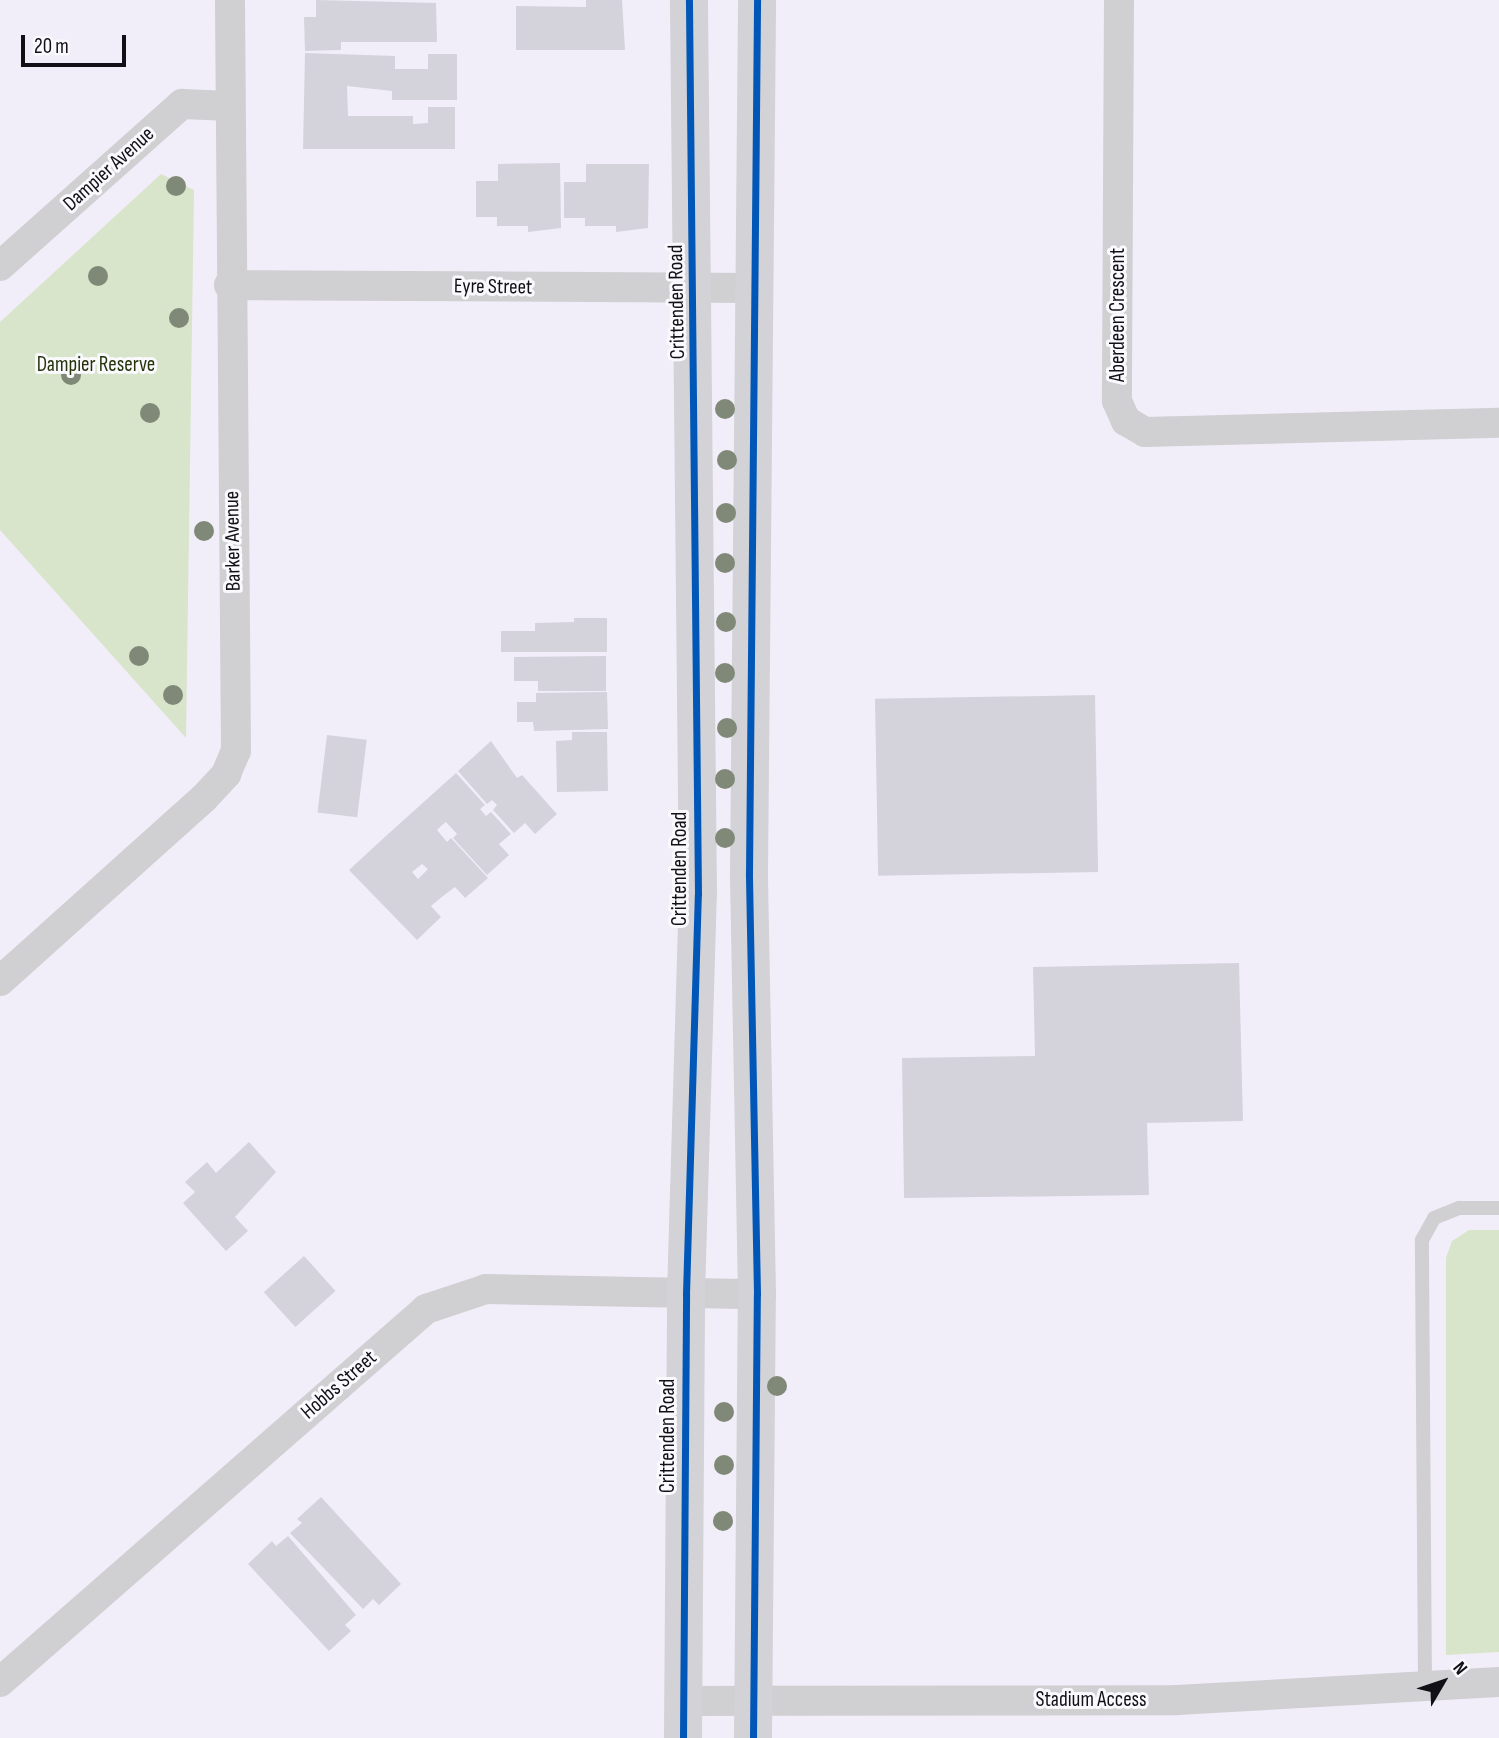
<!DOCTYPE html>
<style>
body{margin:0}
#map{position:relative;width:1499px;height:1738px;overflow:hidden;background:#f1eefa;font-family:"Sofia Sans Condensed",sans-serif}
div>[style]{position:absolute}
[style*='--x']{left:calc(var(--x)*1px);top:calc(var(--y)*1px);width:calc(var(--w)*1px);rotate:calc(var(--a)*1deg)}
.green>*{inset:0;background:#d8e5cb}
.building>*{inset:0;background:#d4d2db;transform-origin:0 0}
.service>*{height:14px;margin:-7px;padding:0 7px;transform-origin:7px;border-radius:7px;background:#d0cfd2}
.minor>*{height:30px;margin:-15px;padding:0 15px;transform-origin:15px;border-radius:15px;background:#d0cfd2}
.secondary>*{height:38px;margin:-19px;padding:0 19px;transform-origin:19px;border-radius:19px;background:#d3d2d6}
.cycleway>*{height:7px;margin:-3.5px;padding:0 3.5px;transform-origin:3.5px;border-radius:3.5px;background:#0057b8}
.trees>*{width:20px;height:20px;margin:-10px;border-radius:50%;background:#808877}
span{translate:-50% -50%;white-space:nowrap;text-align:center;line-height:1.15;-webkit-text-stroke:6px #faf9fd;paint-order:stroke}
.street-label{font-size:21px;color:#111017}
.park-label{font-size:21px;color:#24340b}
.north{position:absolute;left:1408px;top:1647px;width:70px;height:70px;-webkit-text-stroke:5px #faf9fd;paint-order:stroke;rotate:51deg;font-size:19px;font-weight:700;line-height:28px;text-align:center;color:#111017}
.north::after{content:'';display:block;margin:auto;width:24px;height:32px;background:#111017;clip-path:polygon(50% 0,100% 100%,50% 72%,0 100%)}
.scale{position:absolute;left:21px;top:35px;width:105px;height:32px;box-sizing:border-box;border:4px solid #111017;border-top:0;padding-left:9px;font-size:21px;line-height:24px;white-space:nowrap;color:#111017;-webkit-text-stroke:5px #faf9fd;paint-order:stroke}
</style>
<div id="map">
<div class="green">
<div style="clip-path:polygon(161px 174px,194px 190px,186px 738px,0 530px,0 322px)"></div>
<div style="clip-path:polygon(1469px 1230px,1499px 1230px,1499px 1652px,1446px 1655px,1446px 1258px,1452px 1241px)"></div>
</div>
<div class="building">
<div style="clip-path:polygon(316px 0,436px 3px,437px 42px,341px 42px,341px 50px,305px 51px,304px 17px,316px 17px)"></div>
<div style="clip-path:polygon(586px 0,622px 0,625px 50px,516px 50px,516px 6px,586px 7px)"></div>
<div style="clip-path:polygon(305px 53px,395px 56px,395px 69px,428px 69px,428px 54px,457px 54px,457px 100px,392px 100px,392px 91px,347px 86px,348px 116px,413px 116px,413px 124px,428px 123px,428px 107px,455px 107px,455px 149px,303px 149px)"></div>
<div style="clip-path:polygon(560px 163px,561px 228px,528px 232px,528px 226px,497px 226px,497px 217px,476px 217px,476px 181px,498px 181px,498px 164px)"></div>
<div style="clip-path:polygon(586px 164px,649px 164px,648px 228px,616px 232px,616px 226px,585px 226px,585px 218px,564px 218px,564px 182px,586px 182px)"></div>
<div style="clip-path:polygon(574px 618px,607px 618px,607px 652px,501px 652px,501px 631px,535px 631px,535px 623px,574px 622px)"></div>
<div style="clip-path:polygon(606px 656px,606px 691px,538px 691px,538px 681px,514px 681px,514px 657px)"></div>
<div style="clip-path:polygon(607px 692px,608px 729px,534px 731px,533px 722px,517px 722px,517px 702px,536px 702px,536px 693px)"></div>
<div style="left:1095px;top:695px;width:177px;height:220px;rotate:89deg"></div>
<div style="clip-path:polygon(572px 732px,607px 732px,608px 791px,557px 792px,556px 741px,572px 740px)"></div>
<div style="left:327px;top:735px;width:40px;height:78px;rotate:7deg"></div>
<div style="clip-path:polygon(491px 741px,517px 778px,522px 775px,557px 814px,535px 834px,525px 823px,514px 833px,493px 810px,497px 805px,492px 800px,487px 804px,458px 771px)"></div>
<div style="clip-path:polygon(evenodd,456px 773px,485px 805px,480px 809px,486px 816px,491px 812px,511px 834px,499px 844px,509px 855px,487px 875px,453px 838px,457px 834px,446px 822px,441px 826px,437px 830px,447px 842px,451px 838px,488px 878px,465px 898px,455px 887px,443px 896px,431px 906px,441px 917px,417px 940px,349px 870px,387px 835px,398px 846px,387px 835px,456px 773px,422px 864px,428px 869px,418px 879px,412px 872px,422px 864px)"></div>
<div style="clip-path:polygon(1239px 963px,1243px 1121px,1147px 1123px,1149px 1195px,904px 1198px,902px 1058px,1035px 1056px,1033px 967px)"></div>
<div style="clip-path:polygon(249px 1142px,276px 1172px,235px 1217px,248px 1231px,226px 1251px,183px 1203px,195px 1192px,185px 1182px,207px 1162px,216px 1173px)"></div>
<div style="left:304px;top:1256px;width:47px;height:54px;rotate:48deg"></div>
<div style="clip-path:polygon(321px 1497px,401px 1584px,379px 1605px,373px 1599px,363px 1609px,290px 1533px,302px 1523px,297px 1519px)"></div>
<div style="clip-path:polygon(288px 1536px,356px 1615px,345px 1625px,351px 1631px,329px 1651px,248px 1564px,272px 1541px,276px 1546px)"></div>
</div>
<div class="service">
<div style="--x:1425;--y:1687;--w:447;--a:-90.4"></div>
<div style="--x:1422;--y:1240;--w:25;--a:-61"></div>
<div style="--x:1434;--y:1218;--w:27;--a:-22"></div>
<div style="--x:1459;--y:1208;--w:40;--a:0"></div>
</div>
<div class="minor">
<div style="--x:1119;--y:0;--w:401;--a:90.3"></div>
<div style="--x:1117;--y:401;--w:22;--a:66"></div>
<div style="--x:1126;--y:421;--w:22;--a:30"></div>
<div style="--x:1145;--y:432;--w:354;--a:-1.5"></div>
<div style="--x:0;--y:266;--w:244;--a:-41.7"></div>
<div style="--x:182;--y:104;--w:48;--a:2.4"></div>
<div style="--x:229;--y:285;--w:527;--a:0.33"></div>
<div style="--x:0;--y:981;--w:274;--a:-41.9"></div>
<div style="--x:204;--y:798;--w:33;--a:-47"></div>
<div style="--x:226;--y:774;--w:25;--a:-67"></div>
<div style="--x:236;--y:751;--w:751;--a:-90.46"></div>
<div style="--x:0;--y:1682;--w:566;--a:-41.2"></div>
<div style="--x:426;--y:1309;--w:63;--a:-18.4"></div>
<div style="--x:486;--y:1289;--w:271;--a:1.1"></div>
<div style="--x:683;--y:1701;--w:494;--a:-0.1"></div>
<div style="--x:1177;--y:1700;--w:323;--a:-3.2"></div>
</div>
<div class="secondary">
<div style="--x:683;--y:1738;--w:444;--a:-89.6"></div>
<div style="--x:686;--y:1294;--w:400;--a:-88.3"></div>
<div style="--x:698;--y:894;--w:894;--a:-90.58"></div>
<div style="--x:753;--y:1738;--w:444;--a:-89.5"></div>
<div style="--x:757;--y:1294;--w:421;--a:-91.1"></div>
<div style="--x:749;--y:873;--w:873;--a:-89.47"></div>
</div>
<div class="cycleway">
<div style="--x:683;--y:1738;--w:444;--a:-89.6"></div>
<div style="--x:686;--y:1294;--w:400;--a:-88.3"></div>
<div style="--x:698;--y:894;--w:894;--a:-90.58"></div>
<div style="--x:753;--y:1738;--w:444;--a:-89.5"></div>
<div style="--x:757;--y:1294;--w:421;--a:-91.1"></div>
<div style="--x:749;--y:873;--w:873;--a:-89.47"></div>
</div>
<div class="trees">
<div style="left:176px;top:186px"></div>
<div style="left:98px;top:276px"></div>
<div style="left:179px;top:318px"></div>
<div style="left:71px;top:375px"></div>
<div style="left:725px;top:409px"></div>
<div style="left:150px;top:413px"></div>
<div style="left:727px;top:460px"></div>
<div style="left:726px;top:513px"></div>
<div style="left:204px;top:531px"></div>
<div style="left:725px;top:563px"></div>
<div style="left:726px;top:622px"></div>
<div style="left:139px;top:656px"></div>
<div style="left:725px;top:673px"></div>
<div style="left:173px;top:695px"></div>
<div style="left:727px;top:728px"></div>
<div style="left:725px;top:779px"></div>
<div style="left:725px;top:838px"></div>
<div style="left:777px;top:1386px"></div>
<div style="left:724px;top:1412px"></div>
<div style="left:724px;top:1465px"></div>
<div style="left:723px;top:1521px"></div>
</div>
<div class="street-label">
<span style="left:109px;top:169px;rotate:-42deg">Dampier Avenue</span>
<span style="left:493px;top:287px;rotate:1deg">Eyre Street</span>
<span style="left:677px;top:302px;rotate:-91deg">Crittenden Road</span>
<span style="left:1118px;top:315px;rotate:-90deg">Aberdeen Crescent</span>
<span style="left:233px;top:541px;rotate:-91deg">Barker Avenue</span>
<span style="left:680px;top:869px;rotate:-90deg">Crittenden Road</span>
<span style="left:339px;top:1385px;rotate:-41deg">Hobbs Street</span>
<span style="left:668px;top:1436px;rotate:-90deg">Crittenden Road</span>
<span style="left:1091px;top:1700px">Stadium Access</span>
</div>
<div class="park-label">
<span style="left:96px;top:365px">Dampier Reserve</span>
</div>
<div class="north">N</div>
<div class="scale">20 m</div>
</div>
